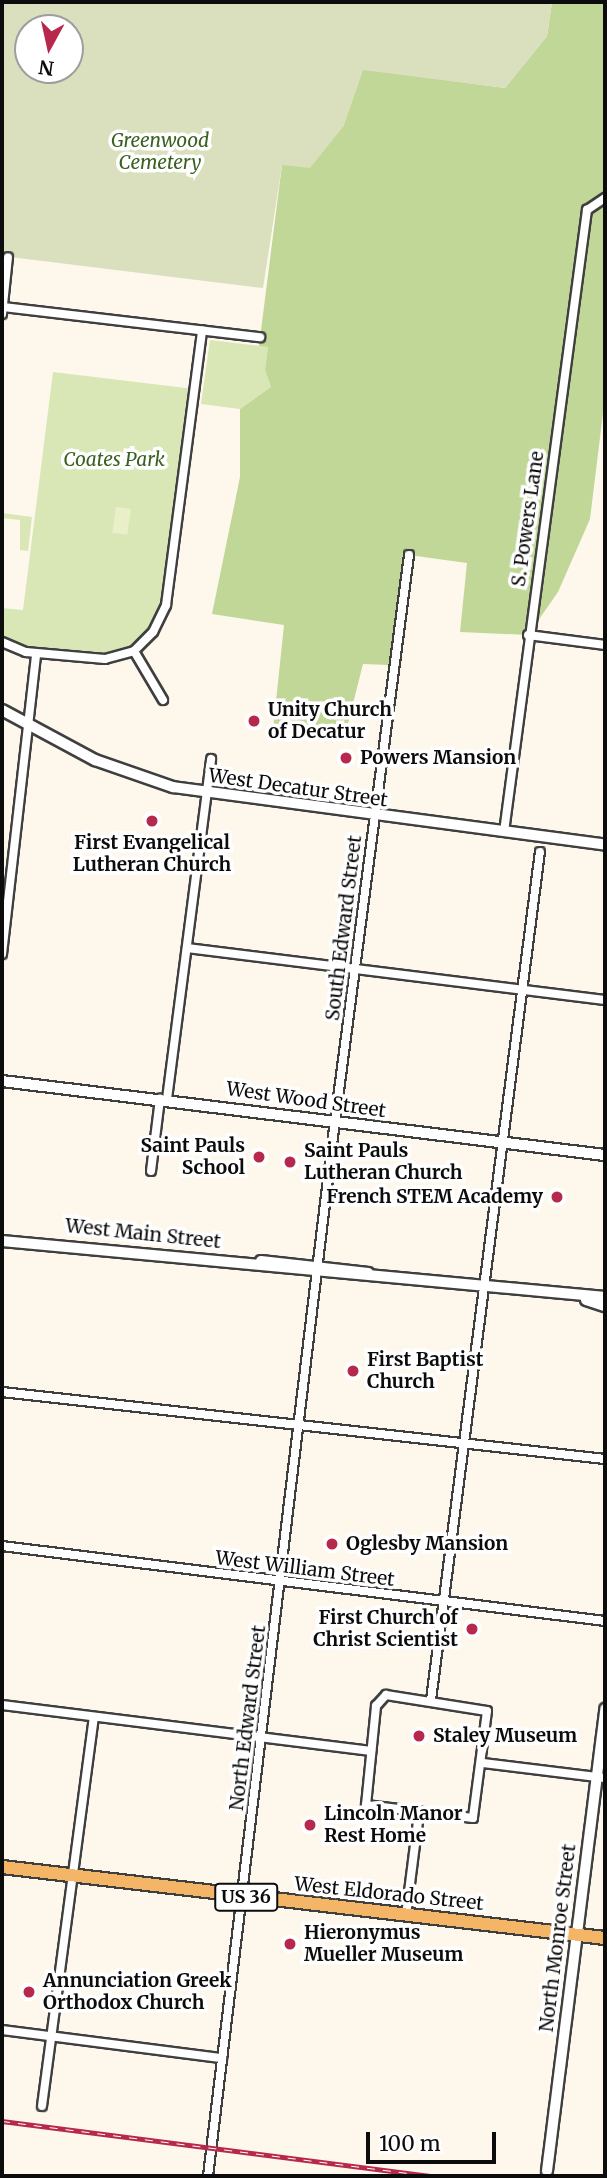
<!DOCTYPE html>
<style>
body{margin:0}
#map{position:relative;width:607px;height:2178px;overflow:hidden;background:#fef7ec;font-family:Merriweather,serif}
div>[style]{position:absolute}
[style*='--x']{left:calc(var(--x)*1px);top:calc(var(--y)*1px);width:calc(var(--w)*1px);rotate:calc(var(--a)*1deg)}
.green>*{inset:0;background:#d9e7b7}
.forest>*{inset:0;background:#c0d797}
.cemetery>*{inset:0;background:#dadfbe}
.pitch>*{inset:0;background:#e9efc8;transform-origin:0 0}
.roads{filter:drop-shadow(2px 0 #3f3f3f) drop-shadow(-2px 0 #3f3f3f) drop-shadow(0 2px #3f3f3f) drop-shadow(0 -2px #3f3f3f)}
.minor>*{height:8px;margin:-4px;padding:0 4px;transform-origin:4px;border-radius:4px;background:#fff}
.tertiary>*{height:10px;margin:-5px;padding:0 5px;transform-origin:5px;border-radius:5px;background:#fff}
.primary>*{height:12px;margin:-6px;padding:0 6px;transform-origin:6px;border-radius:6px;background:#f4b666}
.rail>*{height:5px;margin-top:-2.5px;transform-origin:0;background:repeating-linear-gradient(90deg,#fff 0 8px,#b7294c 0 16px);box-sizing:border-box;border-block:2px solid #b7294c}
.dots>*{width:19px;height:19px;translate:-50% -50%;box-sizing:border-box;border:4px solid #fff;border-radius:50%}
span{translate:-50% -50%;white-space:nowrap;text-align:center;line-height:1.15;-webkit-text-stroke:7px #fff;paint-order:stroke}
.shield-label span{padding:2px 5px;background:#fff;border:2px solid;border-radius:5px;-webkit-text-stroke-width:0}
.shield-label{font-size:18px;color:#0c0c0c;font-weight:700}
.park-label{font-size:19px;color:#3a611f;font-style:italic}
.street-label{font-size:19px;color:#0c0c0c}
.poi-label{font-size:19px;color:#0c0c0c;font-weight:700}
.left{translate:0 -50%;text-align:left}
.right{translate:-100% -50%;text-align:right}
.frame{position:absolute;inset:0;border:4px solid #0c0c0c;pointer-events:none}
.north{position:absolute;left:14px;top:14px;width:70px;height:70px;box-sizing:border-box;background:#fff;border:2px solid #9e9e9e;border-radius:50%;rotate:188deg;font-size:19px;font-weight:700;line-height:28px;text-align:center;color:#0c0c0c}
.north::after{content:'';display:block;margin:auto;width:24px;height:32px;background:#b7294c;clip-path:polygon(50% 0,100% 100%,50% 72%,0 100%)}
.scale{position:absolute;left:366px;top:2132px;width:130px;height:32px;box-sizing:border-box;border:4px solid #0c0c0c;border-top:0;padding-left:9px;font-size:21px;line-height:24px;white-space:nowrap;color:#0c0c0c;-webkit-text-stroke:5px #fff;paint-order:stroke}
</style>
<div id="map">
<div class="green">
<div style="clip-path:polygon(210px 340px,268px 347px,265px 370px,271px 387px,240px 409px,201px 404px)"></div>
<div style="clip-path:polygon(53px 372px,194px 389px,162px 618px,134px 651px,120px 656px,26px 652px,2px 642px,2px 608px,23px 610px)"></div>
<div style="clip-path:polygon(2px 513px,32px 517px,28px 551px,20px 550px,20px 520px,2px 518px)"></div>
</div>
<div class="forest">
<div style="clip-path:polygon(552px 2px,605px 2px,605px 397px,590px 519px,558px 592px,528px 635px,460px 632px,467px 563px,409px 555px,389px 665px,363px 664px,344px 739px,273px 730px,284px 625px,212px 614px,240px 477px,240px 409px,271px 387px,265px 370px,268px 347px,259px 346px,282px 165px,343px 127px,363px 69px,505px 88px,547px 36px)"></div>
</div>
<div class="cemetery">
<div style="clip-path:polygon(evenodd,2px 2px,552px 2px,547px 36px,505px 88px,363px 70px,343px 127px,310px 168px,282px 165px,263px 288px,2px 256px,2px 2px,28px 28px,70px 28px,70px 70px,28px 70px,28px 28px)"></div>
</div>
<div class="pitch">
<div style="left:116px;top:507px;width:15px;height:26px;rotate:8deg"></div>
</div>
<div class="roads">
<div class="minor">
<div style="--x:3;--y:307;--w:259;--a:6.7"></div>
<div style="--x:2;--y:314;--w:57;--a:-84"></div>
<div style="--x:528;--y:635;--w:78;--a:7.4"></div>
<div style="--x:2;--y:642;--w:26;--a:23"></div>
<div style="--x:26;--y:652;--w:79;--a:5.1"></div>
<div style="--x:105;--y:659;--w:30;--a:-15"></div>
<div style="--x:134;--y:651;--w:27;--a:-45"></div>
<div style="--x:153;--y:632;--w:30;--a:-64"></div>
<div style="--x:166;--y:605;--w:277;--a:-82.5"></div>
<div style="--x:134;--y:651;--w:57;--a:59.4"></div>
<div style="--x:504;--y:832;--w:628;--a:-82.4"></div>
<div style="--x:587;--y:210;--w:22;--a:-34"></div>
<div style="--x:187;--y:948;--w:421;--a:7.1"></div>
<div style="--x:2;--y:954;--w:302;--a:-83.5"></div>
<div style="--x:167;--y:1099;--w:343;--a:-82.6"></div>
<div style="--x:151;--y:1171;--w:73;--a:-82.9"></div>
<div style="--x:2;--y:1392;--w:607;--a:6.34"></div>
<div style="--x:2;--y:1546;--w:608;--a:7.09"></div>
<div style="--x:386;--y:1695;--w:102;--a:9"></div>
<div style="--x:487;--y:1711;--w:108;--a:97.5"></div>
<div style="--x:473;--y:1818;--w:108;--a:-173.1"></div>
<div style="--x:366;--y:1805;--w:100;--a:-84.2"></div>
<div style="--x:376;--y:1706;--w:15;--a:-48"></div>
<div style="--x:431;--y:1700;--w:855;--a:-82.68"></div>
<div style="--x:2;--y:1705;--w:372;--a:7.1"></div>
<div style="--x:483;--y:1763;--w:123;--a:7"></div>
<div style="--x:406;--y:1915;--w:102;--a:-82.7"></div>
<div style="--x:2;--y:2030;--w:222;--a:7.3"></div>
<div style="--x:42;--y:2106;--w:392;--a:-82.4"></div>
<div style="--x:208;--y:2176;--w:1063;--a:-83.14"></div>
<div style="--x:335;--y:1121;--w:571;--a:-82.55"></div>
</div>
<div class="tertiary">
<div style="--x:2;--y:710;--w:106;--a:28.3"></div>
<div style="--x:95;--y:760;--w:83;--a:19.1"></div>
<div style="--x:173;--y:787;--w:436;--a:7.6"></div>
<div style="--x:2;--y:1081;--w:608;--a:7"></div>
<div style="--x:2;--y:1241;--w:606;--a:5.31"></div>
<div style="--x:261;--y:1261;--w:108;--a:6.4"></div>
<div style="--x:586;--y:1300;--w:20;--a:18"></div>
<div style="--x:547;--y:2171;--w:466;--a:-82.8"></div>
</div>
<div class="primary">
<div style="--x:2;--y:1867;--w:607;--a:6.72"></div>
</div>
</div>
<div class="rail">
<div style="--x:2;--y:2121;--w:432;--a:7.3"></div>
</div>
<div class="dots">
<div style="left:254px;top:721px;background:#b7294c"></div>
<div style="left:346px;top:758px;background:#b7294c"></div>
<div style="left:152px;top:821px;background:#b7294c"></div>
<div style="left:259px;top:1157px;background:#b7294c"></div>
<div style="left:290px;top:1162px;background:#b7294c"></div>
<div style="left:557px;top:1197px;background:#b7294c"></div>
<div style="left:353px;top:1371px;background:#b7294c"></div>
<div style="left:332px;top:1544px;background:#b7294c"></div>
<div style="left:472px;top:1629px;background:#b7294c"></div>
<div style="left:419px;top:1736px;background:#b7294c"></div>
<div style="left:310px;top:1825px;background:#b7294c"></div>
<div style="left:290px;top:1944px;background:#b7294c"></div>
<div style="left:29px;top:1992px;background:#b7294c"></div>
</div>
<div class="shield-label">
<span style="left:246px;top:1897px">US 36</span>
</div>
<div class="park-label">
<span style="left:160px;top:152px">Greenwood<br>Cemetery</span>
<span style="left:114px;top:460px">Coates Park</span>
</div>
<div class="street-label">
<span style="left:528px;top:519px;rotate:-82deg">S. Powers Lane</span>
<span style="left:298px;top:788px;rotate:8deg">West Decatur Street</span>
<span style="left:344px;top:928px;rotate:-83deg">South Edward Street</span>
<span style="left:306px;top:1100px;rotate:8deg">West Wood Street</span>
<span style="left:143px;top:1234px;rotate:6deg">West Main Street</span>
<span style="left:305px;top:1569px;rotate:7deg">West William Street</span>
<span style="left:248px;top:1718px;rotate:-83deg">North Edward Street</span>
<span style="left:389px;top:1894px;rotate:6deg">West Eldorado Street</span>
<span style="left:558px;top:1938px;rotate:-83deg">North Monroe Street</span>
</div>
<div class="poi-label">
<span class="left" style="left:268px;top:721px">Unity Church<br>of Decatur</span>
<span class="left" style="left:360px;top:758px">Powers Mansion</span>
<span style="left:152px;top:854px">First Evangelical<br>Lutheran Church</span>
<span class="right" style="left:245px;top:1157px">Saint Pauls<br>School</span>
<span class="left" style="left:304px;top:1162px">Saint Pauls<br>Lutheran Church</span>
<span class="right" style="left:543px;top:1197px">French STEM Academy</span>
<span class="left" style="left:367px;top:1371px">First Baptist<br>Church</span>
<span class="left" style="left:346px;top:1544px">Oglesby Mansion</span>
<span class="right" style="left:458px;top:1629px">First Church of<br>Christ Scientist</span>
<span class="left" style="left:433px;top:1736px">Staley Museum</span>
<span class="left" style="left:324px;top:1825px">Lincoln Manor<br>Rest Home</span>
<span class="left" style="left:304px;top:1944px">Hieronymus<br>Mueller Museum</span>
<span class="left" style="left:43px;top:1992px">Annunciation Greek<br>Orthodox Church</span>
</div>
<div class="frame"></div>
<div class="north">N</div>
<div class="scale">100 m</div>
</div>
